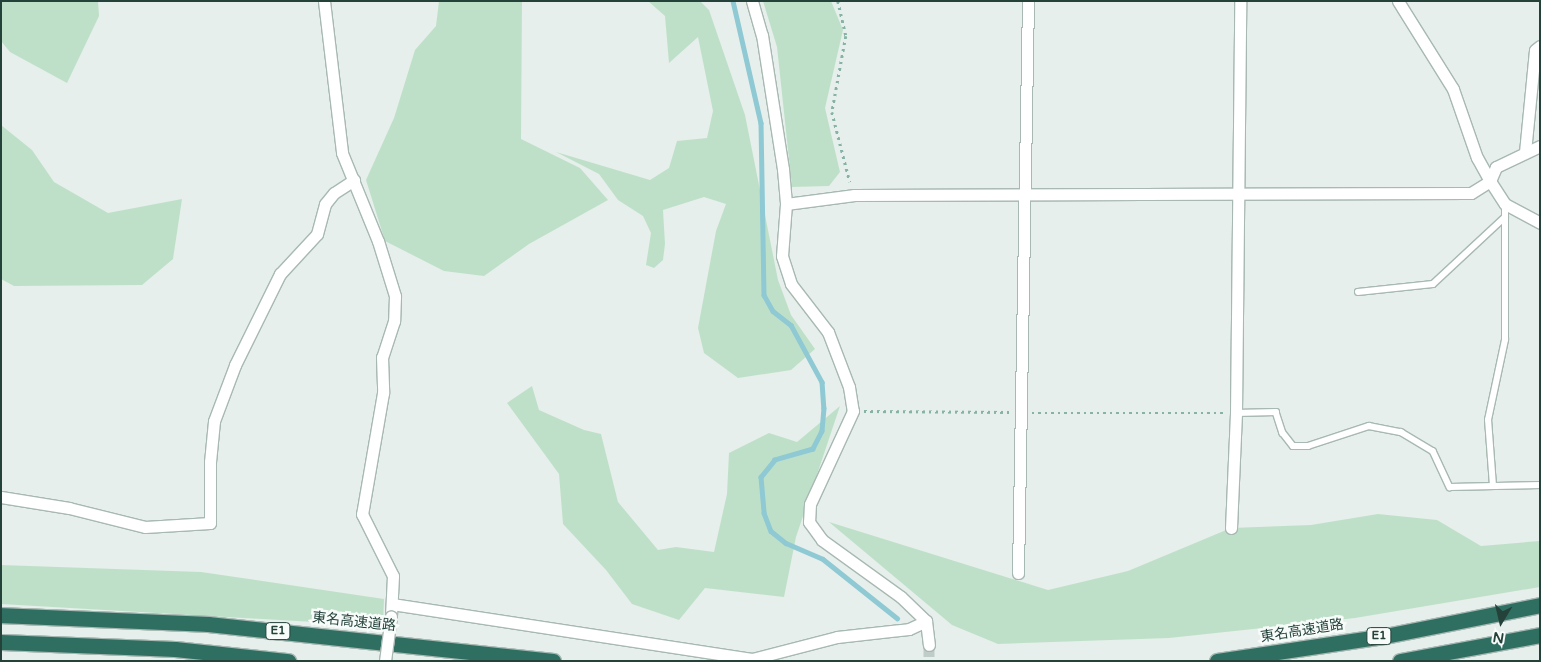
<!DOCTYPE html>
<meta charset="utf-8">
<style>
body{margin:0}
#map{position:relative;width:1541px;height:662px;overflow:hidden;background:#e6efeb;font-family:"Varela Round","Noto Sans JP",sans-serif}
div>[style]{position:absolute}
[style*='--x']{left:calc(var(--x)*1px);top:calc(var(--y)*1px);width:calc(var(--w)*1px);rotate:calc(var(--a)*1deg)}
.green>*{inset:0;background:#bfe0c8}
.stream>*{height:4.5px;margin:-2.25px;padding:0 2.25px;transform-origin:2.25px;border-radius:2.25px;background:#8ec9d4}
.minor-tunnel>*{height:11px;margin-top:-5.5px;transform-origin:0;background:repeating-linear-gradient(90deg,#bfccc8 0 11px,transparent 0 16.5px)}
.path>*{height:2.5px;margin-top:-1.25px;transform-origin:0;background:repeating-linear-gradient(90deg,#86b3a5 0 2.5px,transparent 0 6.5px)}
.roads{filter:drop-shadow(1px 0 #a8b8b2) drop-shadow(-1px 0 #a8b8b2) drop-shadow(0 1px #a8b8b2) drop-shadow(0 -1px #a8b8b2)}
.service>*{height:5.5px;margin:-2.75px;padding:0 2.75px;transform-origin:2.75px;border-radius:2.75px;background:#fff}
.minor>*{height:11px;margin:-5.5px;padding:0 5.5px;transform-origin:5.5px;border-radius:5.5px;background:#fff}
.motorway>*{height:15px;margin:-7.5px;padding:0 7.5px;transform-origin:7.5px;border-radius:7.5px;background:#2f6f62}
.bridges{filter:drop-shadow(1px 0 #a8b8b2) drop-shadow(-1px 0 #a8b8b2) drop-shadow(0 1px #a8b8b2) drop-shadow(0 -1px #a8b8b2)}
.minor-bridge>*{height:11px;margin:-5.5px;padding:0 5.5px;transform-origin:5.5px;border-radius:5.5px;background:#fff}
span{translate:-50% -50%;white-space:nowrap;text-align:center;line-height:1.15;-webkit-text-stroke:5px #f7fbf9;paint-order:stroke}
.shield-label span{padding:1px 4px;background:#f7fbf9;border:1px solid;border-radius:4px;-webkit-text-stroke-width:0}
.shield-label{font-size:12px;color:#24423a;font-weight:700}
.street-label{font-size:14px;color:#24423a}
.frame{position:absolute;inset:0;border:2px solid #24423a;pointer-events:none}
.north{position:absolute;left:1476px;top:597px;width:50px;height:50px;-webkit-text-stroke:4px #f7fbf9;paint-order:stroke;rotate:189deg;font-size:14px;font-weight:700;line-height:20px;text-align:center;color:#24423a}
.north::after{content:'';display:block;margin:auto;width:18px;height:22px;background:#24423a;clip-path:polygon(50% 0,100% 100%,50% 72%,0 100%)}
</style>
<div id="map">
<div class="green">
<div style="clip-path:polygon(1px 1px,98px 1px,99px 16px,67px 83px,10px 52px,1px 41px)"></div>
<div style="clip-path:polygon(439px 1px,522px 1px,521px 139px,580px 168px,608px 200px,529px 244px,484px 276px,444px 271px,385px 241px,366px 180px,394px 118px,415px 50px,436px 26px)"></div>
<div style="clip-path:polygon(648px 1px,700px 1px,709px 10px,745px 115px,778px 280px,791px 315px,815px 349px,791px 370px,738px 378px,704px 353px,698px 328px,716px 231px,726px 204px,704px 197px,663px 210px,665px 244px,663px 260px,654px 268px,646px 265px,651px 233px,643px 216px,618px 200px,599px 174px,556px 152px,650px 180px,669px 168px,677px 141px,707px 138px,713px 111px,698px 37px,669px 63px,665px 16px)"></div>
<div style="clip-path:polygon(763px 1px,831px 1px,843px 30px,825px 108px,840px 172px,829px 186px,792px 187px,777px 47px)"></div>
<div style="clip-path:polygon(1px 125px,32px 150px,54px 182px,108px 213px,182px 199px,173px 259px,142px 285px,14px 286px,1px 279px)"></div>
<div style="clip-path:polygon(532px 386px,539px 410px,584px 430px,601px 434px,618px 502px,658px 550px,676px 547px,714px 552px,727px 494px,729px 453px,769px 433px,797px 442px,840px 406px,796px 537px,784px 597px,705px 588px,679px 620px,632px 604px,606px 570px,563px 524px,559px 474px,507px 403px)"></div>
<div style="clip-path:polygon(1378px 514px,1437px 520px,1481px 546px,1540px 541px,1540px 587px,1355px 618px,1169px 638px,998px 644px,952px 625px,829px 522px,1048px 590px,1128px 571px,1231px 528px,1311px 525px)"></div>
<div style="clip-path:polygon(1px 565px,201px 572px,384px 599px,383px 626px,1px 604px)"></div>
</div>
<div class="stream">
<div style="--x:733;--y:1;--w:125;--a:77.1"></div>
<div style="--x:761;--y:123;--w:172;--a:89"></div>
<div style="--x:764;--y:295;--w:18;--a:61"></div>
<div style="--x:773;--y:311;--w:23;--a:38"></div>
<div style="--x:791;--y:325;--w:65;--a:61.5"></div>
<div style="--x:822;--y:382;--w:26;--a:86"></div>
<div style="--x:824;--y:408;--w:23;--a:95"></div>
<div style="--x:822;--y:431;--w:20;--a:117"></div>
<div style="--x:813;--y:449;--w:40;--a:164"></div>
<div style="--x:775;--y:460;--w:22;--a:129"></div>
<div style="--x:761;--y:477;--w:36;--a:85"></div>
<div style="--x:764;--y:513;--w:19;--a:69"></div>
<div style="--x:771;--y:531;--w:19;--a:39"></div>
<div style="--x:786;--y:543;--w:40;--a:23.4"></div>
<div style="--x:823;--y:559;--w:95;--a:38.6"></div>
</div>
<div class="minor-tunnel">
<div style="--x:929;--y:645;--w:16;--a:90"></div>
</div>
<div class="path">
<div style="--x:838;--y:1;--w:36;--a:77"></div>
<div style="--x:846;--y:36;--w:77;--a:100.4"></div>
<div style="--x:832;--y:112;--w:72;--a:75.6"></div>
<div style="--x:864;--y:411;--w:145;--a:0.4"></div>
<div style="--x:1032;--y:413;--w:192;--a:0"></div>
</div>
<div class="roads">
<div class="service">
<div style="--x:1358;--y:292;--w:75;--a:-6.1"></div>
<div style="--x:1433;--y:284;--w:98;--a:-42.9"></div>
<div style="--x:1236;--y:413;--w:40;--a:-1.4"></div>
<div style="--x:1276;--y:412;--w:22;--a:72"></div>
<div style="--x:1283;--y:433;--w:16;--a:52"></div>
<div style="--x:1293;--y:446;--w:15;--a:0"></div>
<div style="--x:1308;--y:446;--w:64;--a:-18.2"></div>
<div style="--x:1369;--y:426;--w:33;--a:11"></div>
<div style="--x:1401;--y:432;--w:37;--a:31"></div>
<div style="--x:1433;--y:451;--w:40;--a:65"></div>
<div style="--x:1450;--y:487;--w:90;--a:-1.3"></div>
<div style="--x:1493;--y:486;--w:66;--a:-94.3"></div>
<div style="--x:1488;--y:420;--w:82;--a:-78"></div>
<div style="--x:1505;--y:340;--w:136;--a:-90"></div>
</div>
<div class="minor">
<div style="--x:324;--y:1;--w:153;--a:83.2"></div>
<div style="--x:342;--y:153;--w:95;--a:67.8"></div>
<div style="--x:378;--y:241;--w:58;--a:72.8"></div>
<div style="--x:395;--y:296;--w:25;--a:92"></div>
<div style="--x:394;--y:321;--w:38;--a:108"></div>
<div style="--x:382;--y:357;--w:36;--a:88"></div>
<div style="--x:383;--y:393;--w:123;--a:99.8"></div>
<div style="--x:362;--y:514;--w:69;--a:63.4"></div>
<div style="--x:393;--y:576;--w:40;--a:92.9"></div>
<div style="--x:752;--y:1;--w:35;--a:74"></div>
<div style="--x:762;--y:35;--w:136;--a:81.1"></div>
<div style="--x:783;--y:169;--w:35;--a:85"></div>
<div style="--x:786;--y:204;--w:52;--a:94.4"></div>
<div style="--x:782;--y:256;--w:29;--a:72"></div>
<div style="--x:791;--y:284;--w:61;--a:52.4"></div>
<div style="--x:828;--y:332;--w:59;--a:69.1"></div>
<div style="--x:849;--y:387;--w:24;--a:81"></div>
<div style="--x:853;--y:411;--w:102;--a:114.8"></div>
<div style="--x:810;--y:504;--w:18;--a:93"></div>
<div style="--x:809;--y:522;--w:22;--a:54"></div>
<div style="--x:822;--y:540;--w:97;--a:35.8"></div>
<div style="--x:901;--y:597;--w:35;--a:44"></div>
<div style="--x:926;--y:621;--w:24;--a:83"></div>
<div style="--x:1540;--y:146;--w:49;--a:154.5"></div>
<div style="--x:1496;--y:167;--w:15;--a:113"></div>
<div style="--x:1490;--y:181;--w:27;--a:57"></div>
<div style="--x:1505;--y:204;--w:40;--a:28"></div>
<div style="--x:1525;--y:152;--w:102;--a:-84.4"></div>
<div style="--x:1535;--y:50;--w:6;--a:-39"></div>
<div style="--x:786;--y:204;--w:69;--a:-7.5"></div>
<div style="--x:854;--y:195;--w:617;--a:-0.19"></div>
<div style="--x:1471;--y:193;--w:22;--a:-32"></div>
<div style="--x:1490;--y:181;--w:26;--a:-119"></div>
<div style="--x:1477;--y:158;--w:73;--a:-109.2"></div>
<div style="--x:1453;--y:89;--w:104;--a:-122"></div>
<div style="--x:1;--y:497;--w:69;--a:9.2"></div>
<div style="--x:69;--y:508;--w:78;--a:14"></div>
<div style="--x:145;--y:527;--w:65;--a:-3.5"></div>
<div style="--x:210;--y:523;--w:61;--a:-90"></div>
<div style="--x:210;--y:462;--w:41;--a:-84.4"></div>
<div style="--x:214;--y:421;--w:60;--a:-69.4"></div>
<div style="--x:235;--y:365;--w:102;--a:-63.7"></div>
<div style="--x:280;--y:274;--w:54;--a:-47.2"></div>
<div style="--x:317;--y:234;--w:31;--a:-75"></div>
<div style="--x:325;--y:204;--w:14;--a:-51"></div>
<div style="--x:334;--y:193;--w:24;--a:-33"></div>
<div style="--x:1231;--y:528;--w:115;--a:-87.5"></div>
<div style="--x:1236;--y:413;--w:412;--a:-89.4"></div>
<div style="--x:1018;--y:573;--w:572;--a:-89"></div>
<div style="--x:392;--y:604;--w:364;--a:8.7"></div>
<div style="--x:752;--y:659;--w:88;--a:-14.5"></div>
<div style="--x:837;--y:637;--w:72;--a:-6.3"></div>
<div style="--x:909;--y:629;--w:19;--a:-25"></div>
</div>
<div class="motorway">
<div style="--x:1;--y:615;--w:207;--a:2.5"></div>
<div style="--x:208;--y:624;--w:347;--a:6.1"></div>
<div style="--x:1;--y:642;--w:174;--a:2.3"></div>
<div style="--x:175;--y:649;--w:114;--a:6.1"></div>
<div style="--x:1217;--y:661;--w:170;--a:-8.5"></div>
<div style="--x:1385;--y:636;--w:158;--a:-11.3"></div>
<div style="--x:1400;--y:661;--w:142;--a:-10.5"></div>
</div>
</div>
<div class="bridges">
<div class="minor-bridge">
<div style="--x:385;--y:661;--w:45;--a:-82.4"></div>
</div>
</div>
<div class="shield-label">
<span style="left:278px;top:631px">E1</span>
<span style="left:1379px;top:636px">E1</span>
</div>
<div class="street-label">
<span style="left:354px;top:622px;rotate:6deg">東名高速道路</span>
<span style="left:1302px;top:631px;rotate:-9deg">東名高速道路</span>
</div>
<div class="frame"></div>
<div class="north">N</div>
</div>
